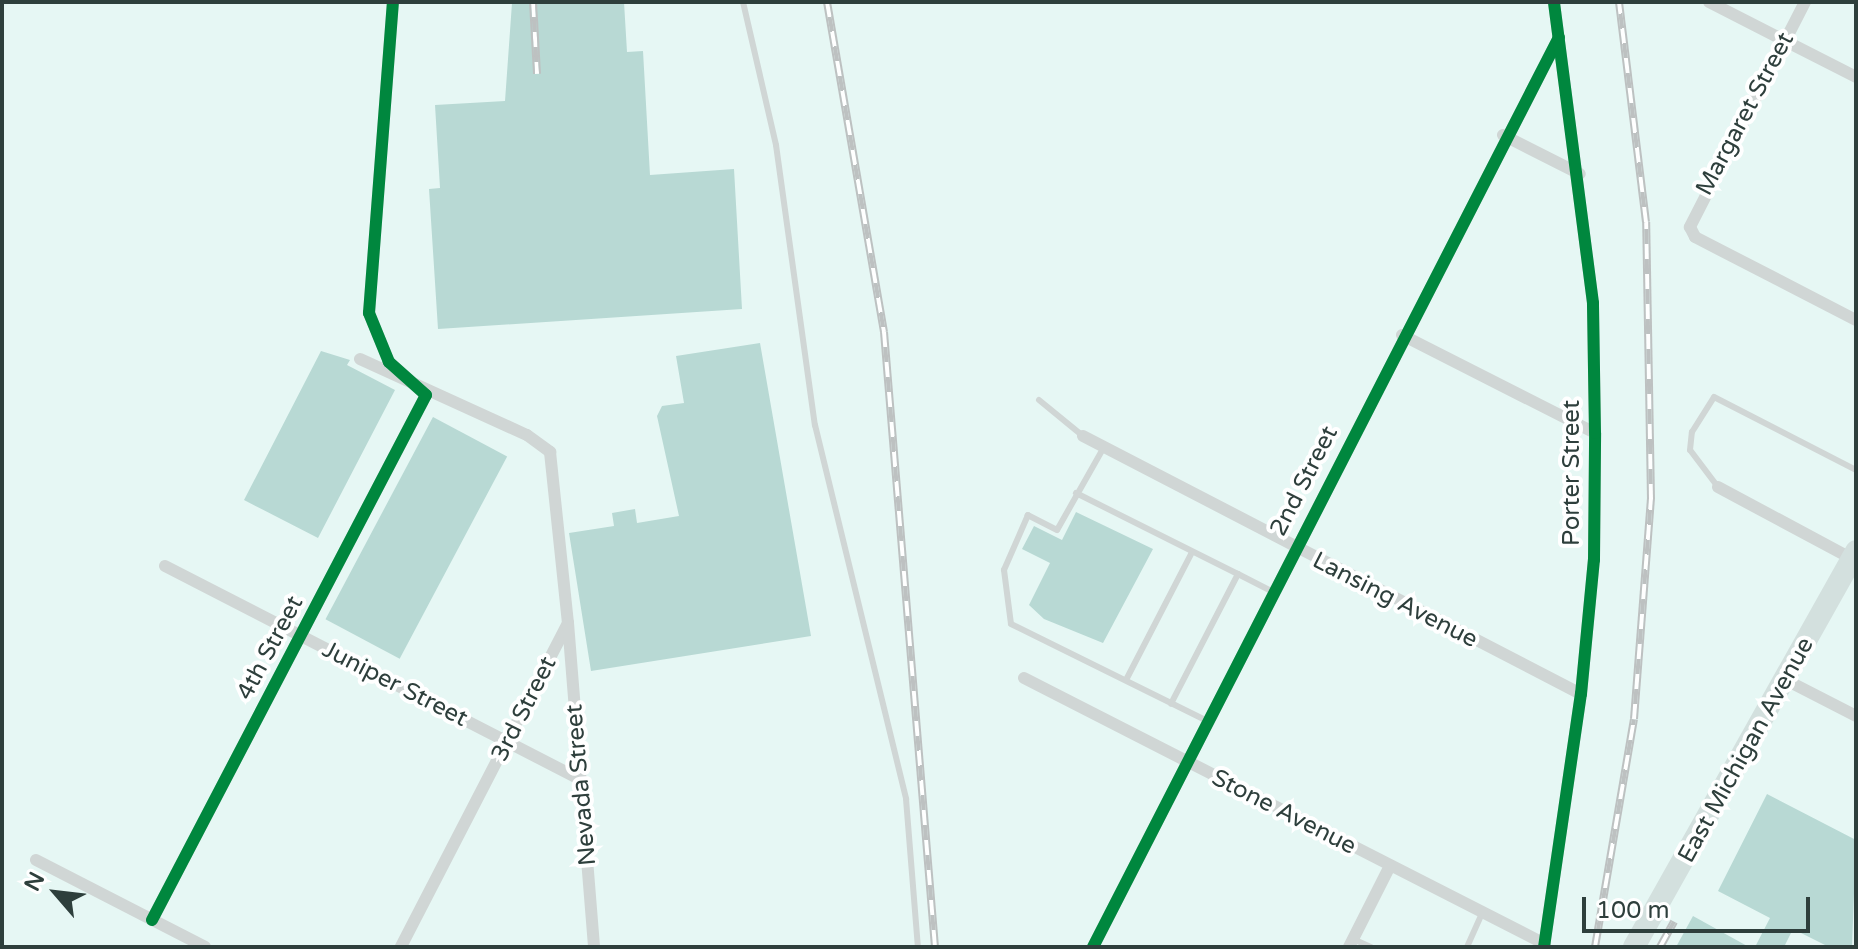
<!DOCTYPE html>
<style>
body{margin:0}
#map{position:relative;width:1858px;height:949px;overflow:hidden;background:#e6f7f4;font-family:"Varela Round",sans-serif}
div>[style]{position:absolute}
[style*='--x']{left:calc(var(--x)*1px);top:calc(var(--y)*1px);width:calc(var(--w)*1px);rotate:calc(var(--a)*1deg)}
.building>*{inset:0;background:#b8d9d4;transform-origin:0 0}
.service>*{height:6px;margin:-3px;padding:0 3px;transform-origin:3px;border-radius:3px;background:#d0d6d5}
.minor>*{height:12px;margin:-6px;padding:0 6px;transform-origin:6px;border-radius:6px;background:#d0d6d5}
.trunk>*{height:22px;margin:-11px;padding:0 11px;transform-origin:11px;border-radius:11px;background:#d3e0de}
.rail>*{height:8px;margin-top:-4px;transform-origin:0;background:repeating-linear-gradient(90deg,#fff 0 15px,#bdc1c1 0 30px);box-sizing:border-box;border-block:2px solid #bdc1c1}
.cycleway>*{height:12px;margin:-6px;padding:0 6px;transform-origin:6px;border-radius:6px;background:#00873e}
span{translate:-50% -50%;white-space:nowrap;text-align:center;line-height:1.15;-webkit-text-stroke:8px #fff;paint-order:stroke}
.street-label{font-size:24px;color:#2e3f3c}
.frame{position:absolute;inset:0;border:4px solid #2e3f3c;pointer-events:none}
.north{position:absolute;left:16px;top:853px;width:80px;height:80px;-webkit-text-stroke:6px #fff;paint-order:stroke;rotate:298deg;font-size:22px;font-weight:700;line-height:32px;text-align:center;color:#2e3f3c}
.north::after{content:'';display:block;margin:auto;width:28px;height:36px;background:#2e3f3c;clip-path:polygon(50% 0,100% 100%,50% 72%,0 100%)}
.scale{position:absolute;left:1582px;top:897px;width:228px;height:36px;box-sizing:border-box;border:4px solid #2e3f3c;border-top:0;padding-left:10px;font-size:24px;line-height:28px;white-space:nowrap;color:#2e3f3c;-webkit-text-stroke:6px #fff;paint-order:stroke}
</style>
<div id="map">
<div class="building">
<div style="clip-path:polygon(624px 2px,627px 52px,643px 51px,650px 175px,734px 169px,742px 309px,438px 329px,429px 189px,440px 188px,435px 105px,505px 101px,512px 3px)"></div>
<div style="clip-path:polygon(760px 343px,811px 636px,591px 671px,569px 533px,614px 526px,612px 513px,635px 509px,637px 523px,679px 516px,657px 416px,662px 406px,684px 403px,676px 356px)"></div>
<div style="clip-path:polygon(321px 351px,350px 360px,347px 365px,395px 390px,318px 538px,244px 500px)"></div>
<div style="left:433px;top:417px;width:84px;height:229px;rotate:28deg"></div>
<div style="clip-path:polygon(1076px 512px,1153px 549px,1103px 643px,1044px 619px,1029px 605px,1050px 563px,1022px 549px,1034px 526px,1062px 540px)"></div>
<div style="clip-path:polygon(1767px 794px,1856px 840px,1852px 947px,1829px 947px,1793px 929px,1784px 947px,1755px 947px,1770px 918px,1718px 891px)"></div>
<div style="clip-path:polygon(1693px 916px,1749px 947px,1676px 947px)"></div>
</div>
<div class="service">
<div style="--x:743;--y:2;--w:147;--a:77"></div>
<div style="--x:776;--y:145;--w:283;--a:82.1"></div>
<div style="--x:815;--y:425;--w:385;--a:76.3"></div>
<div style="--x:906;--y:799;--w:148;--a:85.4"></div>
<div style="--x:1039;--y:400;--w:57;--a:39.3"></div>
<div style="--x:1104;--y:447;--w:95;--a:119.5"></div>
<div style="--x:1057;--y:530;--w:33;--a:-153"></div>
<div style="--x:1028;--y:515;--w:60;--a:113.6"></div>
<div style="--x:1004;--y:570;--w:54;--a:82.6"></div>
<div style="--x:1011;--y:624;--w:219;--a:26.3"></div>
<div style="--x:1718;--y:487;--w:46;--a:-127.1"></div>
<div style="--x:1690;--y:450;--w:18;--a:-84"></div>
<div style="--x:1692;--y:432;--w:41;--a:-57.8"></div>
<div style="--x:1714;--y:397;--w:160;--a:27.2"></div>
<div style="--x:1076;--y:493;--w:181;--a:26.6"></div>
<div style="--x:1238;--y:574;--w:146;--a:117.3"></div>
<div style="--x:1238;--y:574;--w:39;--a:27"></div>
<div style="--x:1126;--y:680;--w:144;--a:-62.7"></div>
<div style="--x:1353;--y:939;--w:20;--a:24"></div>
<div style="--x:1467;--y:947;--w:37;--a:-66"></div>
</div>
<div class="minor">
<div style="--x:1709;--y:2;--w:165;--a:27"></div>
<div style="--x:1805;--y:2;--w:253;--a:117.1"></div>
<div style="--x:1690;--y:227;--w:11;--a:63"></div>
<div style="--x:1695;--y:237;--w:181;--a:27.3"></div>
<div style="--x:1503;--y:135;--w:86;--a:26.9"></div>
<div style="--x:1402;--y:335;--w:216;--a:26.9"></div>
<div style="--x:360;--y:359;--w:183;--a:24.5"></div>
<div style="--x:527;--y:435;--w:29;--a:36"></div>
<div style="--x:550;--y:452;--w:172;--a:84"></div>
<div style="--x:568;--y:623;--w:365;--a:117.3"></div>
<div style="--x:1083;--y:436;--w:561;--a:27.39"></div>
<div style="--x:1718;--y:487;--w:152;--a:28.2"></div>
<div style="--x:165;--y:566;--w:469;--a:27.2"></div>
<div style="--x:568;--y:623;--w:325;--a:85.4"></div>
<div style="--x:1024;--y:678;--w:585;--a:27.05"></div>
<div style="--x:1784;--y:679;--w:81;--a:27.2"></div>
<div style="--x:36;--y:860;--w:190;--a:27.2"></div>
<div style="--x:152;--y:920;--w:592;--a:-62.44"></div>
<div style="--x:426;--y:395;--w:50;--a:-138.3"></div>
<div style="--x:389;--y:362;--w:53;--a:-112.2"></div>
<div style="--x:369;--y:313;--w:312;--a:-85.6"></div>
<div style="--x:1093;--y:947;--w:1022;--a:-62.88"></div>
<div style="--x:1349;--y:947;--w:91;--a:-63.2"></div>
<div style="--x:1544;--y:947;--w:256;--a:-81.7"></div>
<div style="--x:1581;--y:694;--w:135;--a:-84.5"></div>
<div style="--x:1594;--y:560;--w:127;--a:-89.5"></div>
<div style="--x:1595;--y:433;--w:130;--a:-90.9"></div>
<div style="--x:1593;--y:303;--w:304;--a:-97.4"></div>
</div>
<div class="trunk">
<div style="--x:1634;--y:947;--w:454;--a:-60.7"></div>
</div>
<div class="rail">
<div style="--x:533;--y:2;--w:72;--a:86.8"></div>
<div style="--x:827;--y:2;--w:335;--a:80.2"></div>
<div style="--x:884;--y:332;--w:617;--a:85.26"></div>
<div style="--x:1595;--y:947;--w:231;--a:-80.3"></div>
<div style="--x:1634;--y:719;--w:221;--a:-85.6"></div>
<div style="--x:1651;--y:499;--w:277;--a:-91"></div>
<div style="--x:1646;--y:222;--w:222;--a:-97"></div>
<div style="--x:1660;--y:947;--w:29;--a:-61"></div>
</div>
<div class="cycleway">
<div style="--x:152;--y:920;--w:592;--a:-62.44"></div>
<div style="--x:426;--y:395;--w:50;--a:-138.3"></div>
<div style="--x:389;--y:362;--w:53;--a:-112.2"></div>
<div style="--x:369;--y:313;--w:312;--a:-85.6"></div>
<div style="--x:1093;--y:947;--w:1022;--a:-62.88"></div>
<div style="--x:1544;--y:947;--w:256;--a:-81.7"></div>
<div style="--x:1581;--y:694;--w:135;--a:-84.5"></div>
<div style="--x:1594;--y:560;--w:127;--a:-89.5"></div>
<div style="--x:1595;--y:433;--w:130;--a:-90.9"></div>
<div style="--x:1593;--y:303;--w:304;--a:-97.4"></div>
</div>
<div class="street-label">
<span style="left:1745px;top:114px;rotate:-62deg">Margaret Street</span>
<span style="left:1572px;top:473px;rotate:-90deg">Porter Street</span>
<span style="left:1304px;top:481px;rotate:-63deg">2nd Street</span>
<span style="left:1395px;top:600px;rotate:27deg">Lansing Avenue</span>
<span style="left:270px;top:648px;rotate:-62deg">4th Street</span>
<span style="left:395px;top:684px;rotate:27deg">Juniper Street</span>
<span style="left:524px;top:709px;rotate:-63deg">3rd Street</span>
<span style="left:1746px;top:750px;rotate:-61deg">East Michigan Avenue</span>
<span style="left:581px;top:785px;rotate:-95deg">Nevada Street</span>
<span style="left:1284px;top:812px;rotate:27deg">Stone Avenue</span>
</div>
<div class="frame"></div>
<div class="north">N</div>
<div class="scale">100 m</div>
</div>
